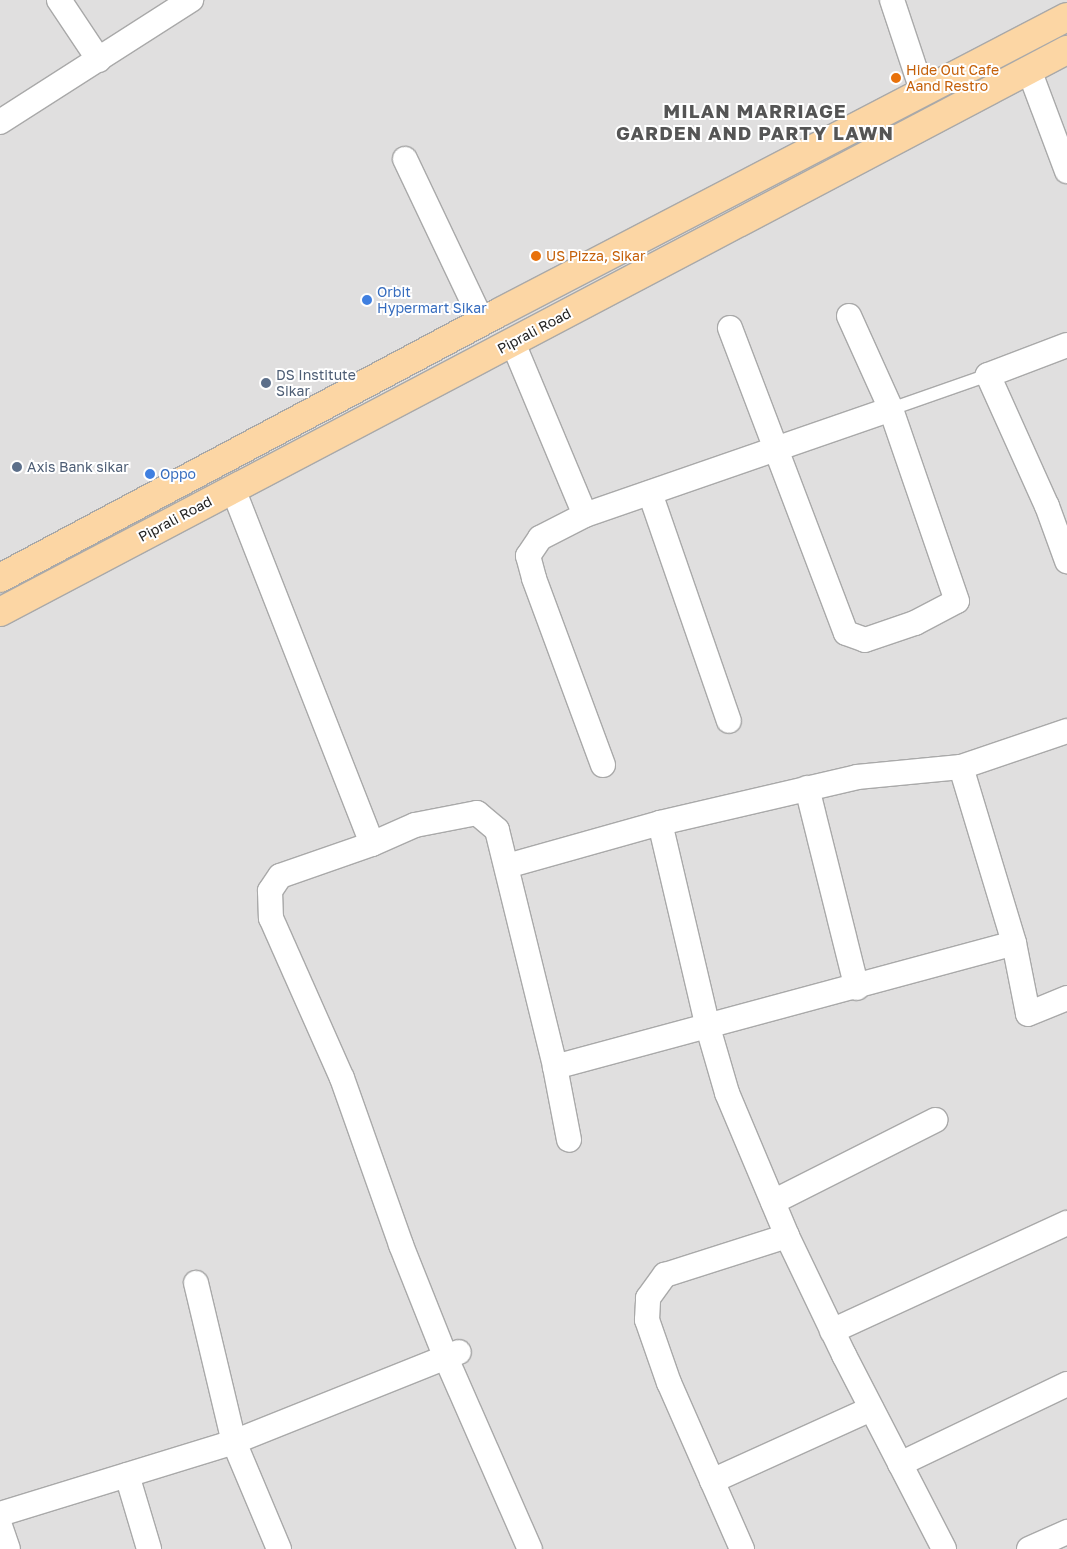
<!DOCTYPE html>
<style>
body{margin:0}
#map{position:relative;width:1067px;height:1549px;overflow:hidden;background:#f2efe9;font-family:"Golos Text",sans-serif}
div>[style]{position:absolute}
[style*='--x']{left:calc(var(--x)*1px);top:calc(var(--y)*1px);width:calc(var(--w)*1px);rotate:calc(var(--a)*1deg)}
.residential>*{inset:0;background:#e0dfdf;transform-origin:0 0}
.roads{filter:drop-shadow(1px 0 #a9a9a9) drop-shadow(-1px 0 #a9a9a9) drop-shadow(0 1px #a9a9a9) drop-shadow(0 -1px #a9a9a9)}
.service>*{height:12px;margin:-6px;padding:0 6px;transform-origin:6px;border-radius:6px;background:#fff}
.minor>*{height:24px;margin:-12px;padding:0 12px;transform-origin:12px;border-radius:12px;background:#fff}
.primary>*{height:28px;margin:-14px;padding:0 14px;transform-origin:14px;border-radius:14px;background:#fcd6a4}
.dots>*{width:14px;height:14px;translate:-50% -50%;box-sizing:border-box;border:2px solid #fff;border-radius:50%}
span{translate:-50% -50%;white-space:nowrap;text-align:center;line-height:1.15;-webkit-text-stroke:4px #fff;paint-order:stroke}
.food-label{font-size:14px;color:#c56008}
.left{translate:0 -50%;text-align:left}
.shop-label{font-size:14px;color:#366cbe}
.street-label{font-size:14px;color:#222}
.service-label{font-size:14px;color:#4e5e75}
.district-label{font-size:19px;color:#555;font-weight:700;letter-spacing:1px}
</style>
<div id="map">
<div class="residential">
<div style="left:0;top:0;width:1067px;height:1549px"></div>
</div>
<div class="roads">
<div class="service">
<div style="--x:891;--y:409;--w:103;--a:-19.3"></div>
</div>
<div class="minor">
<div style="--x:59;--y:0;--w:72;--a:56.3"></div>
<div style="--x:892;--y:0;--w:98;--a:71.6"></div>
<div style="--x:1029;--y:70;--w:108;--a:69.4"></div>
<div style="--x:0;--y:122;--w:227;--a:-32.6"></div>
<div style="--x:405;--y:159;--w:179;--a:64.6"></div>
<div style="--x:730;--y:328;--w:326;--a:69.2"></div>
<div style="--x:846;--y:633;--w:20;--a:20"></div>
<div style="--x:865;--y:640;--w:53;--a:-18.8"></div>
<div style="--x:915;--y:623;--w:47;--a:-27.6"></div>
<div style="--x:957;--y:601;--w:203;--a:-109"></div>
<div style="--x:891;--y:409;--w:102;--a:-114.3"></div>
<div style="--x:513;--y:343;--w:186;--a:67.3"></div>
<div style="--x:1067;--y:345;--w:85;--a:159.2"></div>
<div style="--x:988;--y:375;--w:144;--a:65.8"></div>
<div style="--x:1047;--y:506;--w:59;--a:70"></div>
<div style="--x:233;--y:489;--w:381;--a:68.6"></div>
<div style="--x:372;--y:844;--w:97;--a:160.8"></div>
<div style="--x:280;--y:876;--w:18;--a:124"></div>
<div style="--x:270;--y:891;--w:27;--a:88"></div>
<div style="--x:271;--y:918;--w:175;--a:66.1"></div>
<div style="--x:342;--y:1078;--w:177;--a:70.5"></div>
<div style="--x:401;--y:1245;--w:122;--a:68.3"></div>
<div style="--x:446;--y:1358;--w:209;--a:66.3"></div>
<div style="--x:650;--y:493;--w:241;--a:70.9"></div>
<div style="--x:603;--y:765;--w:199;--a:-110.3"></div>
<div style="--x:534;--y:578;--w:23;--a:-105"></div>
<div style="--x:528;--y:556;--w:22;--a:-56"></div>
<div style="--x:540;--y:538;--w:51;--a:-27.1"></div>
<div style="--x:585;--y:515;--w:324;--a:-19.1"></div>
<div style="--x:961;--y:767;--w:184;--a:73.2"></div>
<div style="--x:1014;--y:943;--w:72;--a:78.8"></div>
<div style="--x:1028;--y:1014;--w:42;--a:-22.3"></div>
<div style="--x:807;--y:788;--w:206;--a:76"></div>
<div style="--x:660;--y:823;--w:206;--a:76.8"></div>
<div style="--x:707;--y:1024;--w:72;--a:73.8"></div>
<div style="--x:727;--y:1093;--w:155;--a:67.2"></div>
<div style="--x:787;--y:1236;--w:132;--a:64.4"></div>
<div style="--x:844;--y:1355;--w:218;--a:62.7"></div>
<div style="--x:372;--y:844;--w:47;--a:-23.8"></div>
<div style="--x:415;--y:825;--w:63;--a:-11"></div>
<div style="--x:477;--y:813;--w:26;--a:40"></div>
<div style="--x:497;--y:830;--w:244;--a:76.2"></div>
<div style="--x:555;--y:1067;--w:74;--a:79.1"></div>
<div style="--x:507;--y:866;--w:159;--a:-15.7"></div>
<div style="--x:660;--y:823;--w:202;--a:-13.1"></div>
<div style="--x:857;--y:777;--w:104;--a:-5.5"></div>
<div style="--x:961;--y:767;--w:112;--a:-18.8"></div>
<div style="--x:555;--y:1067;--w:475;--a:-15.1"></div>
<div style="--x:773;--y:1202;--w:182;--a:-26.8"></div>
<div style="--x:196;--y:1283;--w:163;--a:76.6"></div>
<div style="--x:234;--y:1442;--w:116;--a:67.2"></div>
<div style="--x:832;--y:1331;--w:259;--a:-24.7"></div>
<div style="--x:900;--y:1464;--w:185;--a:-25.6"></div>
<div style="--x:127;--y:1475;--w:77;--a:73.4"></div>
<div style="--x:712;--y:1481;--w:175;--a:-24.4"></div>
<div style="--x:0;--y:1514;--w:245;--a:-17.1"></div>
<div style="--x:234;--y:1442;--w:242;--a:-21.8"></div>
<div style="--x:0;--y:1526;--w:24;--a:71"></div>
<div style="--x:742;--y:1549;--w:181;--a:-113.7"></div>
<div style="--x:669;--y:1383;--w:67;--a:-109.2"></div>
<div style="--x:647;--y:1320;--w:22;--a:-87"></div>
<div style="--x:648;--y:1298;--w:29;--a:-54"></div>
<div style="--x:665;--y:1275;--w:128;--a:-17.7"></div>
<div style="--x:1029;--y:1549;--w:42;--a:-24.1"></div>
</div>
<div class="primary">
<div style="--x:0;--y:578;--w:566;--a:-28.01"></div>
<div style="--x:500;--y:312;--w:639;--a:-27.49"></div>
<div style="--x:0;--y:612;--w:1206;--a:-27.78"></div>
</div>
</div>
<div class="dots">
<div style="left:896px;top:78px;background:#e8710a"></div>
<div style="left:536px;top:256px;background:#e8710a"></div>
<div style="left:367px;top:300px;background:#3f7fe0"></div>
<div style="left:266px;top:383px;background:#5c6f8a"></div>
<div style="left:17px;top:467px;background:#5c6f8a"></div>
<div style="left:150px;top:474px;background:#3f7fe0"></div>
</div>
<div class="food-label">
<span class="left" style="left:906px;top:78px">Hide Out Cafe<br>Aand Restro</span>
<span class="left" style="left:546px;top:256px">US Pizza, Sikar</span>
</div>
<div class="shop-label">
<span class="left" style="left:377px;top:300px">Orbit<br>Hypermart Sikar</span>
<span class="left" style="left:160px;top:474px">Oppo</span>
</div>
<div class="street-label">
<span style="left:534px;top:331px;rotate:-28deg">Piprali Road</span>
<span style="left:175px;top:519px;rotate:-28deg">Piprali Road</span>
</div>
<div class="service-label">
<span class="left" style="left:276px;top:383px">DS Institute<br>Sikar</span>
<span class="left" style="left:27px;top:467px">Axis Bank sikar</span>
</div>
<div class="district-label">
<span style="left:755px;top:122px">MILAN MARRIAGE<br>GARDEN AND PARTY LAWN</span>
</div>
</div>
